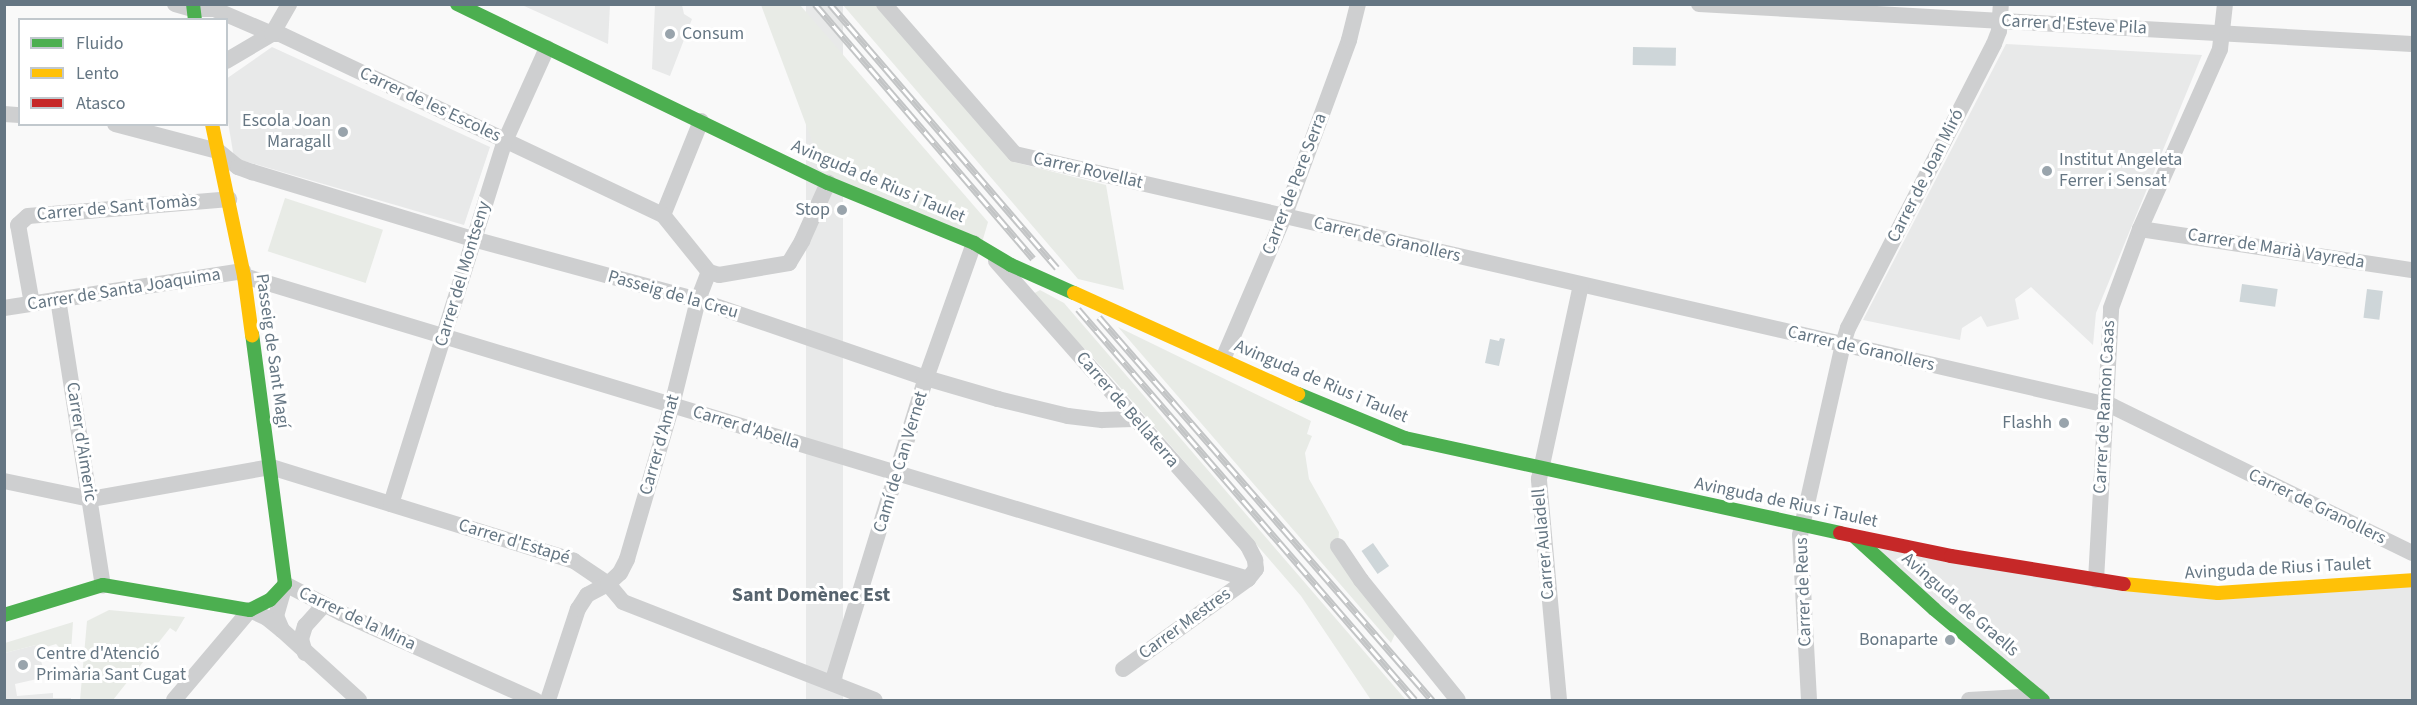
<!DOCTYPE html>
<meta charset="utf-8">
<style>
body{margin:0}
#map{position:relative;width:2417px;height:705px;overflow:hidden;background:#f9f9f9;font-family:"Source Sans 3",sans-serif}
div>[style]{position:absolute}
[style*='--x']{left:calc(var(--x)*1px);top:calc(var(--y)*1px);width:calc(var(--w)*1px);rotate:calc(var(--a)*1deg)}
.built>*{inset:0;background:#e8e9e9;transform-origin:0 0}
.green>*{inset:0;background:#e8ebe6;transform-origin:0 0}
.water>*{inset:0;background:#ced6d9;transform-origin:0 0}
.street>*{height:16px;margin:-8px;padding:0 8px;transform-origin:8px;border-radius:8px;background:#cecfd0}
.fast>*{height:14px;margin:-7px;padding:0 7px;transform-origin:7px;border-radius:7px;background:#4caf50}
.slow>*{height:14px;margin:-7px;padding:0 7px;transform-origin:7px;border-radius:7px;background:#ffc107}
.jam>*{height:14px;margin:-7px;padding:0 7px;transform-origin:7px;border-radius:7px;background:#c62828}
.rail>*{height:7px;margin-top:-3.5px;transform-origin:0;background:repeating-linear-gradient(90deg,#fff 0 14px,#c3c5c6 0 28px);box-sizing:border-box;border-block:2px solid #c3c5c6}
.dots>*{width:16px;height:16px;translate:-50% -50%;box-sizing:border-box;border:3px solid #fff;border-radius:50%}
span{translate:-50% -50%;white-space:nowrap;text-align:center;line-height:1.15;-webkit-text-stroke:6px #fff;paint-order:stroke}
.street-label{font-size:18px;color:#657683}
.poi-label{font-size:18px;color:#657683}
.left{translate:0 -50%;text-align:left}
.right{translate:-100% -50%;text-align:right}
.neighbourhood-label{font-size:20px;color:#57646e;font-weight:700}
.frame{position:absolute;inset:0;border:6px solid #657683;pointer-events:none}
.legend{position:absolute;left:18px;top:18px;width:210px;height:108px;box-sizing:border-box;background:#fff;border:2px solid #c1c8cd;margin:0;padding:8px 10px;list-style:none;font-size:18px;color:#657683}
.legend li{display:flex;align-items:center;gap:12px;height:30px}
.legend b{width:30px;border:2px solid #c1c8cd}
</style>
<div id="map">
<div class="built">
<div style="clip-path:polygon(522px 5px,610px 5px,608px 44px)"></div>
<div style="clip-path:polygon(655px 5px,682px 5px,684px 14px,692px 19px,670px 76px,652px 69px)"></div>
<div style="left:806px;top:5px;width:37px;height:918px"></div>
<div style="clip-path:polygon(2006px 44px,2202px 55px,2096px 313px,2093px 345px,2031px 287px,2015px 299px,2019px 319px,1987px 327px,1981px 316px,1962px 328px,1960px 340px,1863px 320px)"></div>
<div style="clip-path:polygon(272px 47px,490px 147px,464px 225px,234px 158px,227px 116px,226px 79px)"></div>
<div style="clip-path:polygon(1854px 536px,2184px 593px,2412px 580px,2412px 700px,2043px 700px)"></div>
<div style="clip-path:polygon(36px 645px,46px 677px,15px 684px,17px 696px,53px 693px,53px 698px,71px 698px,71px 700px,5px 700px,5px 653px)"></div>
</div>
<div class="green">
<div style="clip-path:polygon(761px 5px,800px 5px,988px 222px,981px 246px,828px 183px)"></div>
<div style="clip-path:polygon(843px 5px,878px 5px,1014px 162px,1106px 185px,1124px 290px,1078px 279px)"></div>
<div style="left:285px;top:198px;width:103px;height:56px;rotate:18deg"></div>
<div style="clip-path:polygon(1040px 290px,1064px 303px,1406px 700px,1371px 700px,1301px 596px,1112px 378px,1033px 294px)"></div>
<div style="clip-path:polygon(1118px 327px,1311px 421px,1307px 434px,1312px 436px,1305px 453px,1309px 479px,1339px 532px,1338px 546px,1398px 627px,1391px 643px)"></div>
<div style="clip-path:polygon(109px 610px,185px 617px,176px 632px,170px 628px,113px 700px,80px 700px,87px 621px)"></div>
<div style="clip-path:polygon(73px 622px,71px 651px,63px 651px,56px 644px,37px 650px,36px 645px,5px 653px,5px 643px)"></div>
</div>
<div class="water">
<div style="left:1633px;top:47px;width:43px;height:18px;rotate:1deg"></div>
<div style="left:2242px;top:284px;width:36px;height:18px;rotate:8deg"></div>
<div style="left:2367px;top:289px;width:16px;height:29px;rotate:7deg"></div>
<div style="clip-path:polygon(1500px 338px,1505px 339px,1499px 366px,1485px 363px,1490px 339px,1499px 341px)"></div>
<div style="left:1373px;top:543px;width:28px;height:14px;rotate:55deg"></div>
</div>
<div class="street">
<div style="--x:175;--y:4;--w:19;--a:16"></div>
<div style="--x:193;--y:9;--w:21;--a:0"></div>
<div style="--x:214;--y:9;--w:63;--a:23.3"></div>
<div style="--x:272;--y:34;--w:8;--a:0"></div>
<div style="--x:280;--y:34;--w:424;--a:25.3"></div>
<div style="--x:884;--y:4;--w:199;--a:48.9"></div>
<div style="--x:1015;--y:154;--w:1126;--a:12.94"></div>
<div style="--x:2112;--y:406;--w:334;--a:26.1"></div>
<div style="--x:1699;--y:4;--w:714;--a:3.21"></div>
<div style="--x:226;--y:61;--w:53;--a:-30.4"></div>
<div style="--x:272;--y:34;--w:34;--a:-60"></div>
<div style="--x:4;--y:114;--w:16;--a:4"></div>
<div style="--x:701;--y:121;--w:101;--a:112"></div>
<div style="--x:663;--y:215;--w:73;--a:51.1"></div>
<div style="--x:709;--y:272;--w:10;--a:17"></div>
<div style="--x:719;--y:275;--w:71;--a:-9.7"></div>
<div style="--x:789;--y:263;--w:26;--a:-59"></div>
<div style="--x:802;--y:241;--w:64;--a:-65.9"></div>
<div style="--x:115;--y:124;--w:106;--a:14.7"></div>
<div style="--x:218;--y:151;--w:26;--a:39"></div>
<div style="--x:238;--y:167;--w:15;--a:20"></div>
<div style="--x:252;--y:172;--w:231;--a:16.9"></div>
<div style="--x:473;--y:239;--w:233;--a:15.2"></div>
<div style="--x:698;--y:300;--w:241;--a:18.9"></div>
<div style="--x:926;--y:378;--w:75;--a:16.3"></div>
<div style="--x:998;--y:399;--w:72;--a:13.7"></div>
<div style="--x:1068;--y:416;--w:34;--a:7"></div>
<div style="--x:1102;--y:420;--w:31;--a:-2"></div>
<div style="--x:2140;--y:229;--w:275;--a:8.6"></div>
<div style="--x:996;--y:261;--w:380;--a:48.5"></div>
<div style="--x:1248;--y:546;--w:16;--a:63"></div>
<div style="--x:1255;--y:560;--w:9;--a:84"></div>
<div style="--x:1256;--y:569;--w:13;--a:129"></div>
<div style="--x:1248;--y:579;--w:154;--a:144.2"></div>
<div style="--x:244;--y:276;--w:1049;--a:16.79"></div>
<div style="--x:58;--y:299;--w:290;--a:81.1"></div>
<div style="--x:32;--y:304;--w:80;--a:-100"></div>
<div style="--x:18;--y:225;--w:13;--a:-42"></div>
<div style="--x:28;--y:216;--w:202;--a:-4.8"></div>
<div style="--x:4;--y:308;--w:242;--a:-8.8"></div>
<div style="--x:1223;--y:359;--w:155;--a:-66.8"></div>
<div style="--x:1284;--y:217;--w:189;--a:-69.8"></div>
<div style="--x:1349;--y:40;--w:37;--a:-76"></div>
<div style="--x:4;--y:481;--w:89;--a:11.7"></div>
<div style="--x:91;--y:499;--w:183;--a:-10.1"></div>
<div style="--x:271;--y:467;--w:317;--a:17.2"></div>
<div style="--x:574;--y:561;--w:41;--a:34.1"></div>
<div style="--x:608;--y:584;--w:23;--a:50"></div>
<div style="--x:623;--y:602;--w:270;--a:21.3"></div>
<div style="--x:391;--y:504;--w:380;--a:-72.6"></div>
<div style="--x:505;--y:141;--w:102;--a:-65.7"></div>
<div style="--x:1338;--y:546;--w:41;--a:55.9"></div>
<div style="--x:1361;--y:580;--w:154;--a:51.1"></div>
<div style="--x:2096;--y:580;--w:272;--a:-86.8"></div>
<div style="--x:2111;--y:308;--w:84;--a:-69.8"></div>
<div style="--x:2140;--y:229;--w:197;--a:-66"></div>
<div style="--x:2220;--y:49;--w:45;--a:-83.7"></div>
<div style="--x:282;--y:630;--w:15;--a:-113"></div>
<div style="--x:276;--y:616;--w:33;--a:-74"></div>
<div style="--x:285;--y:584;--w:63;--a:27.4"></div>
<div style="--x:341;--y:613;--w:213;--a:24.2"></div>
<div style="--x:305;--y:653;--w:15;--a:-106"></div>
<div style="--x:301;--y:639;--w:14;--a:-73"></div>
<div style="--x:305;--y:626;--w:28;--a:-48"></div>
<div style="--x:832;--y:683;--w:319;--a:-72.9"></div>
<div style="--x:926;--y:378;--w:143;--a:-70.4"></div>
<div style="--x:174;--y:700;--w:118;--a:-49.8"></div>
<div style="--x:250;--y:610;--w:19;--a:25"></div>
<div style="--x:267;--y:618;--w:19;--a:39"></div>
<div style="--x:282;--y:630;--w:104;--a:42.3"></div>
<div style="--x:548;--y:700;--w:96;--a:-71.8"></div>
<div style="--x:578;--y:609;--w:17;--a:-57"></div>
<div style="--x:587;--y:595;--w:24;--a:-28"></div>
<div style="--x:608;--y:584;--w:16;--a:-43"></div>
<div style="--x:620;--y:573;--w:16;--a:-63"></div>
<div style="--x:627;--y:559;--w:160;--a:-73.7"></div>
<div style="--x:672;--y:405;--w:108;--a:-76.1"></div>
<div style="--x:698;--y:300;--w:30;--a:-69"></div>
<div style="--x:1559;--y:700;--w:222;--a:-95.2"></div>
<div style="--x:1539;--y:479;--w:198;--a:-77.8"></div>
<div style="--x:1809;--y:700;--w:165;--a:-93.1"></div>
<div style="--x:1800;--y:535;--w:196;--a:-77.3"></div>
<div style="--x:1843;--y:344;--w:17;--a:-73"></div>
<div style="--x:1848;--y:328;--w:319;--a:-62.8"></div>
<div style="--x:1994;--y:44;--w:14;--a:-69"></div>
<div style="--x:1999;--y:31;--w:27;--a:-86"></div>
<div style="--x:1969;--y:700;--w:69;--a:-3.3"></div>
</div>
<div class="fast">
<div style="--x:193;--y:4;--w:16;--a:83"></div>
<div style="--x:457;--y:4;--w:412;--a:25.8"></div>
<div style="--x:828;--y:183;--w:158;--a:22.3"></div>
<div style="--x:974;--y:243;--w:43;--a:30.7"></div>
<div style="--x:1011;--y:265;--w:69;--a:24"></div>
<div style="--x:1298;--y:394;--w:116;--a:22.4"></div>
<div style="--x:1405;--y:438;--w:445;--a:12.3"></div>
<div style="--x:1855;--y:537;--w:107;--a:42.3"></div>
<div style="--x:1934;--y:609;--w:142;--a:39.9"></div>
<div style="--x:4;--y:615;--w:103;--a:-16.9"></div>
<div style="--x:103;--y:585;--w:149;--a:9.7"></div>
<div style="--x:250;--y:610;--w:22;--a:-27"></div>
<div style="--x:270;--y:600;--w:22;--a:-47"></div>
<div style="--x:285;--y:584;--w:251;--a:-97.5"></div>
</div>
<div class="slow">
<div style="--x:212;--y:124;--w:155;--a:78.1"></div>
<div style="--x:244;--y:276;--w:60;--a:82.3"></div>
<div style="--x:1074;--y:293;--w:246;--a:24.3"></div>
<div style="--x:2124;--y:584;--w:94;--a:5.5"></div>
<div style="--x:2218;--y:593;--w:194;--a:-3.8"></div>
</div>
<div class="jam">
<div style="--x:1840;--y:533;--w:113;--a:11.7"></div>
<div style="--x:1951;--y:556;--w:175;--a:9.2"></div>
</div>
<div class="rail">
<div style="--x:815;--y:4;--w:335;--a:49.4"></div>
<div style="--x:830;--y:4;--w:348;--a:49.3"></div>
<div style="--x:1078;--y:309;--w:516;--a:49.24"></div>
<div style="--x:1099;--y:317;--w:508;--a:48.99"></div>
</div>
<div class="dots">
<div style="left:670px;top:34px;background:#99a4ac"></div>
<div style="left:343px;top:132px;background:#99a4ac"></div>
<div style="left:2047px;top:171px;background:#99a4ac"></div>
<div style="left:842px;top:210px;background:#99a4ac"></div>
<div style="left:2064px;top:423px;background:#99a4ac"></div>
<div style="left:1950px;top:640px;background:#99a4ac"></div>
<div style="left:23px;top:665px;background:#99a4ac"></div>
</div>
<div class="street-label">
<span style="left:2074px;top:25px;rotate:3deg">Carrer d'Esteve Pila</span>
<span style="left:430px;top:105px;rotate:25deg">Carrer de les Escoles</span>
<span style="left:1088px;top:171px;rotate:13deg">Carrer Rovellat</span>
<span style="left:1926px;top:176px;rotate:-63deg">Carrer de Joan Miró</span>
<span style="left:878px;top:182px;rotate:23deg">Avinguda de Rius i Taulet</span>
<span style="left:1295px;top:184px;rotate:-69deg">Carrer de Pere Serra</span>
<span style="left:117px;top:208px;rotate:-5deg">Carrer de Sant Tomàs</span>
<span style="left:1387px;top:240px;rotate:13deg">Carrer de Granollers</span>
<span style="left:2276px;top:249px;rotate:9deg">Carrer de Marià Vayreda</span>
<span style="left:463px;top:274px;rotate:-73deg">Carrer del Montseny</span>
<span style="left:124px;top:290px;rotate:-9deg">Carrer de Santa Joaquima</span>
<span style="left:673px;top:295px;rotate:16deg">Passeig de la Creu</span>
<span style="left:1861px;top:349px;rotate:13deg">Carrer de Granollers</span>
<span style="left:272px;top:351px;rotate:82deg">Passeig de Sant Magí</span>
<span style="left:1321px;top:382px;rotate:23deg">Avinguda de Rius i Taulet</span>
<span style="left:2105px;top:407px;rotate:-87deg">Carrer de Ramon Casas</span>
<span style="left:1127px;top:410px;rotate:49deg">Carrer de Bellaterra</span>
<span style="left:746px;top:428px;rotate:17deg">Carrer d'Abella</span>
<span style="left:81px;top:442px;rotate:81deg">Carrer d'Aimeric</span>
<span style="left:660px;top:445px;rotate:-74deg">Carrer d'Amat</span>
<span style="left:901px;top:462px;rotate:-73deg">Camí de Can Vernet</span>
<span style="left:1786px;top:503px;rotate:12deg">Avinguda de Rius i Taulet</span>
<span style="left:2317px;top:507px;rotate:26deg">Carrer de Granollers</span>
<span style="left:514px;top:542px;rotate:17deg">Carrer d'Estapé</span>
<span style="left:1544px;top:544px;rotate:-95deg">Carrer Auladell</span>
<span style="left:2278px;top:569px;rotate:-3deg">Avinguda de Rius i Taulet</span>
<span style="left:1804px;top:592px;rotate:-92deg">Carrer de Reus</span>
<span style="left:1960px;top:605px;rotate:41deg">Avinguda de Graells</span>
<span style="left:357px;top:619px;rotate:25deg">Carrer de la Mina</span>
<span style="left:1185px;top:624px;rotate:-36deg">Carrer Mestres</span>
</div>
<div class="poi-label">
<span class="left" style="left:682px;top:34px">Consum</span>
<span class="right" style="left:331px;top:132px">Escola Joan<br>Maragall</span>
<span class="left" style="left:2059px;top:171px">Institut Angeleta<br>Ferrer i Sensat</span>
<span class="right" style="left:830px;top:210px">Stop</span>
<span class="right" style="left:2052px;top:423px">Flashh</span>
<span class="right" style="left:1938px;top:640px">Bonaparte</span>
<span class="left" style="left:36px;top:665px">Centre d'Atenció<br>Primària Sant Cugat</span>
</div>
<div class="neighbourhood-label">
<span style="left:811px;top:595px">Sant Domènec Est</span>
</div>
<div class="frame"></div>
<ul class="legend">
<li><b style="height:8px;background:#4caf50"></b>Fluido</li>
<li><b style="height:8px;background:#ffc107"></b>Lento</li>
<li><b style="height:8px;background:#c62828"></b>Atasco</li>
</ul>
</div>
